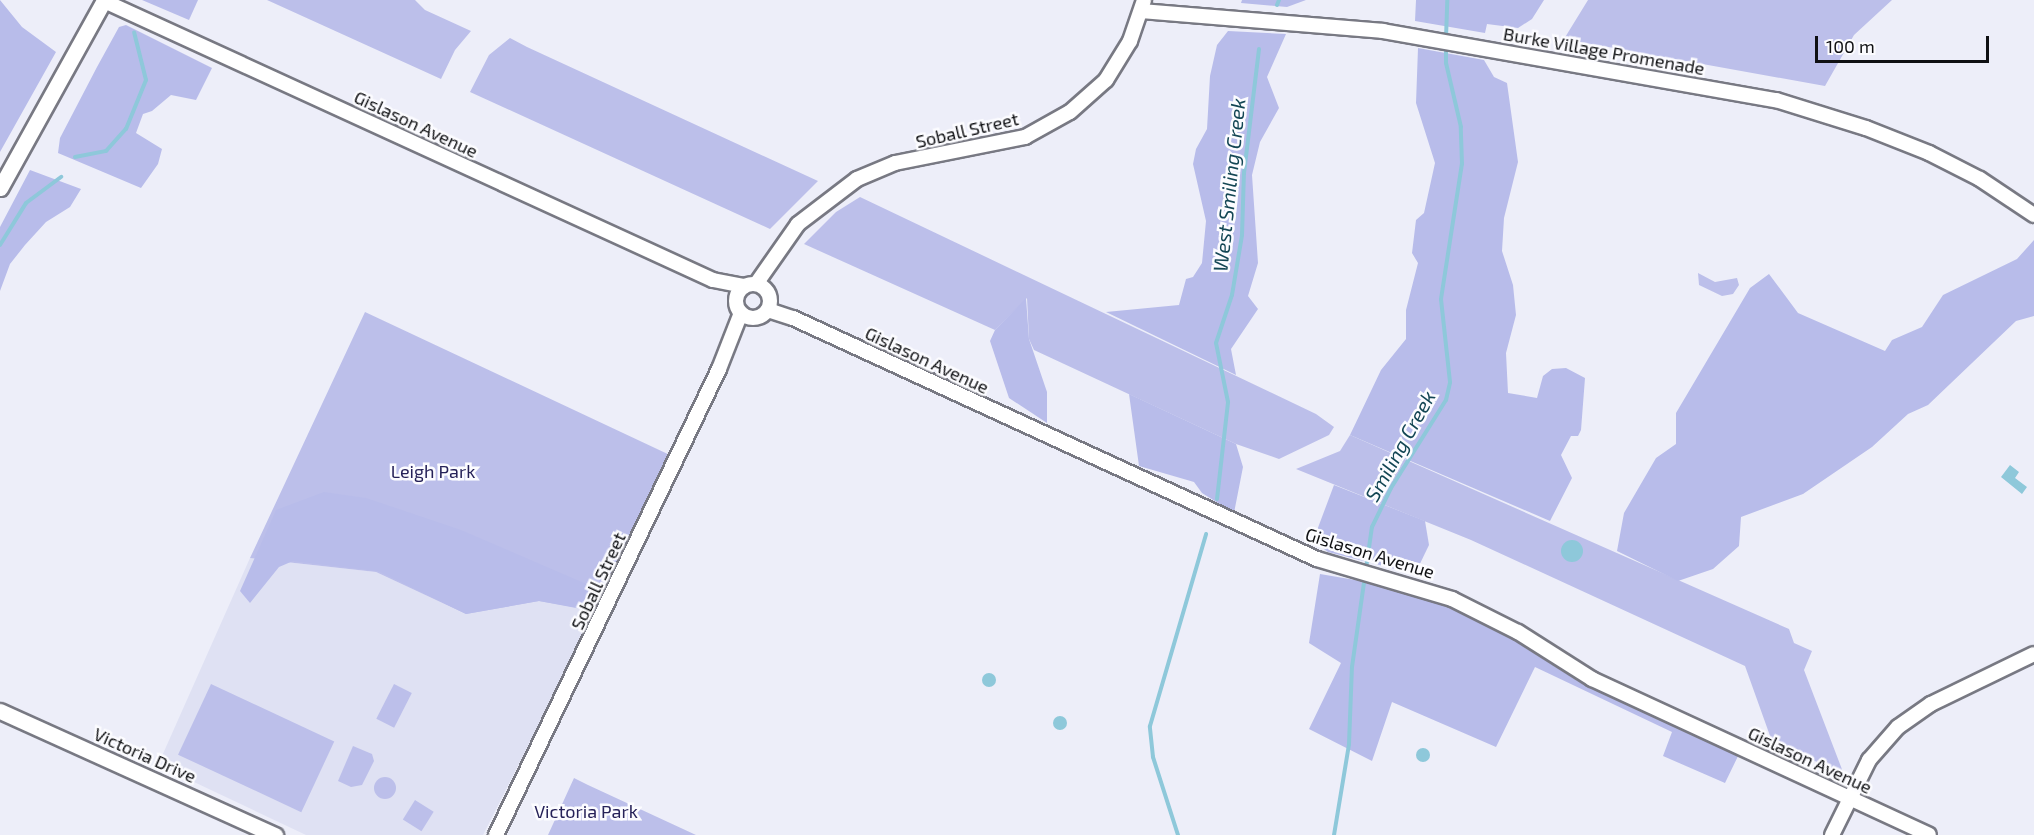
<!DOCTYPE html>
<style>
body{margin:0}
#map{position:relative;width:2034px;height:835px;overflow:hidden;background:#edeef9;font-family:"Exo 2",sans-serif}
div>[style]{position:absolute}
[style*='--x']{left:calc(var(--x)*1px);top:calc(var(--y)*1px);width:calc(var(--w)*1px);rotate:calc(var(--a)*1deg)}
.built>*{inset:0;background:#dfe1f3}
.green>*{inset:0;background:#bcbfea;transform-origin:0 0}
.round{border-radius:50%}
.forest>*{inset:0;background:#b8bcea}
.water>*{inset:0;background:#8ec8da}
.stream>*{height:4px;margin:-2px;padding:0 2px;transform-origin:2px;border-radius:2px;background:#8ec8da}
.roads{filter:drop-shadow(2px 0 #787983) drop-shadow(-2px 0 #787983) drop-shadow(0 2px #787983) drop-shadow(0 -2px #787983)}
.tertiary>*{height:14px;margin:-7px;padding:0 7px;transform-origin:7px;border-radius:7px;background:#fff}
.tertiary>.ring{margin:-7px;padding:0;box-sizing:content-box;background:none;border:14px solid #fff;border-radius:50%}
.secondary>*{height:15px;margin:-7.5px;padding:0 7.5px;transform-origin:7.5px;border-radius:7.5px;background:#fff}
span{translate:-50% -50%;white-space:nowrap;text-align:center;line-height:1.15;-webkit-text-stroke:5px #fcfcff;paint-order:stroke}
.street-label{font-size:18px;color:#0f1013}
.park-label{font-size:18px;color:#252158}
.water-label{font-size:20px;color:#134654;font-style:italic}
.scale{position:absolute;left:1815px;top:36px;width:174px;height:27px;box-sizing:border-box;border:3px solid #0f1013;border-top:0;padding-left:8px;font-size:18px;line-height:21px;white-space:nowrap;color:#0f1013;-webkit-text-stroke:4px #fcfcff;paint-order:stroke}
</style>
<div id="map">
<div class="built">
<div style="clip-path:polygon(250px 558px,376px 572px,466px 614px,539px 601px,596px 611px,483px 835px,306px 835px,158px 765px)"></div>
</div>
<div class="green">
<div style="clip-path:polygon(267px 0,415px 0,425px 10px,471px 31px,455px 50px,441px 79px)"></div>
<div style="clip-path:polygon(1588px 0,1892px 0,1854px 35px,1825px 86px,1564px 39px)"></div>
<div style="clip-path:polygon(510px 38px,527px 47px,818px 181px,770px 229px,470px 92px,489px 55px)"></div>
<div style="clip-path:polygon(860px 197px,1316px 414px,1334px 427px,1329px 435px,1279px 459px,1236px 444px,1034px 350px,1029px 339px,1027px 298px,995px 330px,804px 244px,836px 212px)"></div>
<div style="clip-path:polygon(1698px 273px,1715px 282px,1737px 278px,1739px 285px,1733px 294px,1722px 296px,1699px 285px)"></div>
<div style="clip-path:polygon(365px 312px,672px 456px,596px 611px,539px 601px,466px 614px,376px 572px,250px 558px)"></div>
<div style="clip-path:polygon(1350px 435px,1789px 629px,1794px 643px,1812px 651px,1804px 670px,1843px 772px,1839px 774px,1804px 755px,1802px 758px,1774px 747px,1745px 666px,1471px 540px,1296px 469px,1340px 451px)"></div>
<div style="left:211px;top:684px;width:136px;height:78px;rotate:25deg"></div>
<div style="left:394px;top:684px;width:20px;height:39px;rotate:27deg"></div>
<div style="clip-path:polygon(353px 746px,372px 754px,374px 761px,362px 785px,351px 787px,338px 781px)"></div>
<div class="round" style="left:374px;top:777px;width:22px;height:22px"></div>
<div style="clip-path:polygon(574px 778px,588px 785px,696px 835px,548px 835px)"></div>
<div style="left:415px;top:800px;width:22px;height:23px;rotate:32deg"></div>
</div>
<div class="forest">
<div style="clip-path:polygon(0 0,22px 27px,56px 52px,0 152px)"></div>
<div style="clip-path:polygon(142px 0,198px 0,189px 20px)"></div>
<div style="clip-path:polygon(1242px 0,1306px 0,1287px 7px,1241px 3px)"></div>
<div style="clip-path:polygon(1416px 0,1544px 0,1532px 19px,1518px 28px,1487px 24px,1485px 33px,1415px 21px)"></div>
<div style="clip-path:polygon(126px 25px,212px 68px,196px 100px,171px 95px,152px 111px,143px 114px,136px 133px,162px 149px,158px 164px,141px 188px,58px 153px,60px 138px,97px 67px,119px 27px)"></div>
<div style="clip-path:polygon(1228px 31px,1286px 34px,1267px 77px,1279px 108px,1260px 142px,1252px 175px,1258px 263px,1248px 296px,1258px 309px,1231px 349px,1236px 375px,1106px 312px,1179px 305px,1186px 279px,1193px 277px,1202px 263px,1206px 221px,1193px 164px,1196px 149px,1207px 129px,1210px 76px,1217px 45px)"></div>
<div style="clip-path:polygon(1418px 48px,1484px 60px,1494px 77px,1507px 83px,1518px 162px,1504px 218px,1502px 251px,1513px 285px,1516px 315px,1506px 353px,1508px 393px,1537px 398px,1543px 376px,1552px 369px,1566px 368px,1585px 378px,1581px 430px,1578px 436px,1571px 436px,1561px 455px,1572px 478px,1550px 521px,1350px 435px,1381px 370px,1406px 339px,1406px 310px,1418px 263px,1412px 253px,1416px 220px,1424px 213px,1435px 163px,1416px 103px)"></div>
<div style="clip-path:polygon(30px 170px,81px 189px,70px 207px,46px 222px,25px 245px,10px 264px,0 291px,0 227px)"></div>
<div style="clip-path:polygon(2034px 240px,2034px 316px,2016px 321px,1928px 405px,1908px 414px,1872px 447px,1803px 494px,1741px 517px,1739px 546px,1713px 569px,1678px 581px,1617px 551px,1624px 513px,1656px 458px,1676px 444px,1676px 413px,1750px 288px,1769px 274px,1798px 313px,1885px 351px,1892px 340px,1922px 327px,1943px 295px,2017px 259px)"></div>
<div style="clip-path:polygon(1026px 298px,1029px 339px,1047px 392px,1047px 423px,1009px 398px,990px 341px,995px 330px)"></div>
<div style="clip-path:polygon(1129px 394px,1236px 444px,1243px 467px,1234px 513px,1202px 493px,1194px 482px,1139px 466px)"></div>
<div style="clip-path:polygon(1334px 485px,1425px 521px,1429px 545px,1415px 574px,1328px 552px,1313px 541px)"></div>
<div style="clip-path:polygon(324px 492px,366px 498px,461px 530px,598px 589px,587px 610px,539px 601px,466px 614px,378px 571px,293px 561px,279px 567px,250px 603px,240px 591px,276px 510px)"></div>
<div style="clip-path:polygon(1320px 574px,1414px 590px,1500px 628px,1740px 752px,1725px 783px,1663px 756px,1672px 732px,1535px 667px,1496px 747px,1392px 702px,1372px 761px,1309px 729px,1341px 663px,1309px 643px)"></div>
</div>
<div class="water">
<div style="clip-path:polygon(2010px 465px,2019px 472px,2015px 478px,2027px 487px,2022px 494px,2001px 477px)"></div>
<div class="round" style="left:1561px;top:540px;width:22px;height:22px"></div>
<div class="round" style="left:982px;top:673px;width:14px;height:14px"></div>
<div class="round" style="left:1053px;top:716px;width:14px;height:14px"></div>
<div class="round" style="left:1416px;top:748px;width:14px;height:14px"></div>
</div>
<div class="stream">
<div style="--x:1277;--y:5;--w:5;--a:-68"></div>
<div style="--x:1446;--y:38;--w:38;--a:-88"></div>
<div style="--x:75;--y:157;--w:32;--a:-11"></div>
<div style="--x:106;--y:151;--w:30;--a:-48"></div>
<div style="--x:126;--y:129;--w:53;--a:-67.8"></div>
<div style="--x:146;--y:80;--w:49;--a:-104"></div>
<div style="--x:0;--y:245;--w:49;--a:-58.2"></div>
<div style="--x:26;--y:203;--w:44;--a:-36.6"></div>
<div style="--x:1217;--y:499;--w:98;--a:-83.5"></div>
<div style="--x:1228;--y:402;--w:60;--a:-101.5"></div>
<div style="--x:1216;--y:343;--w:51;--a:-71.6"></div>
<div style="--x:1232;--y:295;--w:61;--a:-80.5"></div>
<div style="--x:1242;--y:235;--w:62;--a:-88.2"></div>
<div style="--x:1244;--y:173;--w:125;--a:-83.1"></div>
<div style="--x:1178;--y:835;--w:82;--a:-107.8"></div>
<div style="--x:1153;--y:757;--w:31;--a:-96"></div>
<div style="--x:1150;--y:726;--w:200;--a:-73.7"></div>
<div style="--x:1334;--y:835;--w:92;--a:-80.6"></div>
<div style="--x:1349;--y:744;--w:77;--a:-87.8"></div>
<div style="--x:1352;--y:667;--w:141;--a:-81.9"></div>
<div style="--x:1372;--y:527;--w:43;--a:-64"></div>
<div style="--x:1391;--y:488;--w:104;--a:-58"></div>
<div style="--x:1446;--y:400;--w:18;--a:-77"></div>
<div style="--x:1450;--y:382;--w:83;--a:-96.2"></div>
<div style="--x:1441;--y:299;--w:137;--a:-81.2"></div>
<div style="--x:1462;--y:164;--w:37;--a:-92"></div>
<div style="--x:1461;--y:127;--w:66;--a:-103.2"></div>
<div style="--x:1446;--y:63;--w:17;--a:-90"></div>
</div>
<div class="roads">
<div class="tertiary">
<div style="--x:104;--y:1;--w:670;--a:24.61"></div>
<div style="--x:713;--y:280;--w:32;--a:11"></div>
<div style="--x:1142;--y:11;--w:242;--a:4.7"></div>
<div style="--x:1383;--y:31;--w:399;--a:10"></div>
<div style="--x:1776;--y:100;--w:94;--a:17.3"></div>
<div style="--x:1866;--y:128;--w:68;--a:21.6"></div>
<div style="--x:1929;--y:153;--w:57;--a:27"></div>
<div style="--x:1980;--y:179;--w:65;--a:33.7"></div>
<div class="ring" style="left:736px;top:284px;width:20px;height:20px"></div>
<div style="--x:756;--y:284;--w:73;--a:-55"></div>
<div style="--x:798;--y:224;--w:74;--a:-37.3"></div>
<div style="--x:857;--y:179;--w:41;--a:-22.8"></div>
<div style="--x:895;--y:163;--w:133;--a:-11.3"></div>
<div style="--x:1025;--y:137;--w:51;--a:-29.1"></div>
<div style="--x:1070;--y:112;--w:48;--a:-41.6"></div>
<div style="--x:1106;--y:80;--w:46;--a:-58.4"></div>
<div style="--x:1130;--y:41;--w:43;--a:-71.1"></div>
<div style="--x:768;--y:310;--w:26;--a:18"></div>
<div style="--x:793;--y:318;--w:577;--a:24.7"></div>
<div style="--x:1317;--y:559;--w:141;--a:16.5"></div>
<div style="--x:1452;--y:599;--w:74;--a:26.6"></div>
<div style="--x:1518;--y:632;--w:88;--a:32.4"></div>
<div style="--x:1592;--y:679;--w:371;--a:24.8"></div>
<div style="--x:496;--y:835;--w:517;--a:-64.43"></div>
<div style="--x:719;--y:369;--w:60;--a:-68.6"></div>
<div style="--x:1832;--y:835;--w:84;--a:-63.7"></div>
<div style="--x:1869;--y:760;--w:44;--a:-48.7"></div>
<div style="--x:1898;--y:727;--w:40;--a:-34.9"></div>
<div style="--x:1931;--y:704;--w:114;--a:-25.9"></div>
</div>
<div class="secondary">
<div style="--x:0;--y:188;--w:215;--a:-61"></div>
<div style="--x:0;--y:711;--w:302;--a:24.3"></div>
</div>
</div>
<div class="street-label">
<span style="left:1604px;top:51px;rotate:10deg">Burke Village Promenade</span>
<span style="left:416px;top:124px;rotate:25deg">Gislason Avenue</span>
<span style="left:967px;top:130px;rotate:-13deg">Soball Street</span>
<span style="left:927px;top:360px;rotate:25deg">Gislason Avenue</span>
<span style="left:1370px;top:553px;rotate:17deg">Gislason Avenue</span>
<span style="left:598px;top:581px;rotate:-65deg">Soball Street</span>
<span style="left:145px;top:755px;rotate:24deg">Victoria Drive</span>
<span style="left:1810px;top:760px;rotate:25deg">Gislason Avenue</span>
</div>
<div class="park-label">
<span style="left:433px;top:471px">Leigh Park</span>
<span style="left:586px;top:811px">Victoria Park</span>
</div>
<div class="water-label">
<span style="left:1229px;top:185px;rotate:-84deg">West Smiling Creek</span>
<span style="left:1400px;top:446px;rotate:-61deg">Smiling Creek</span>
</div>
<div class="scale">100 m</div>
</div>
